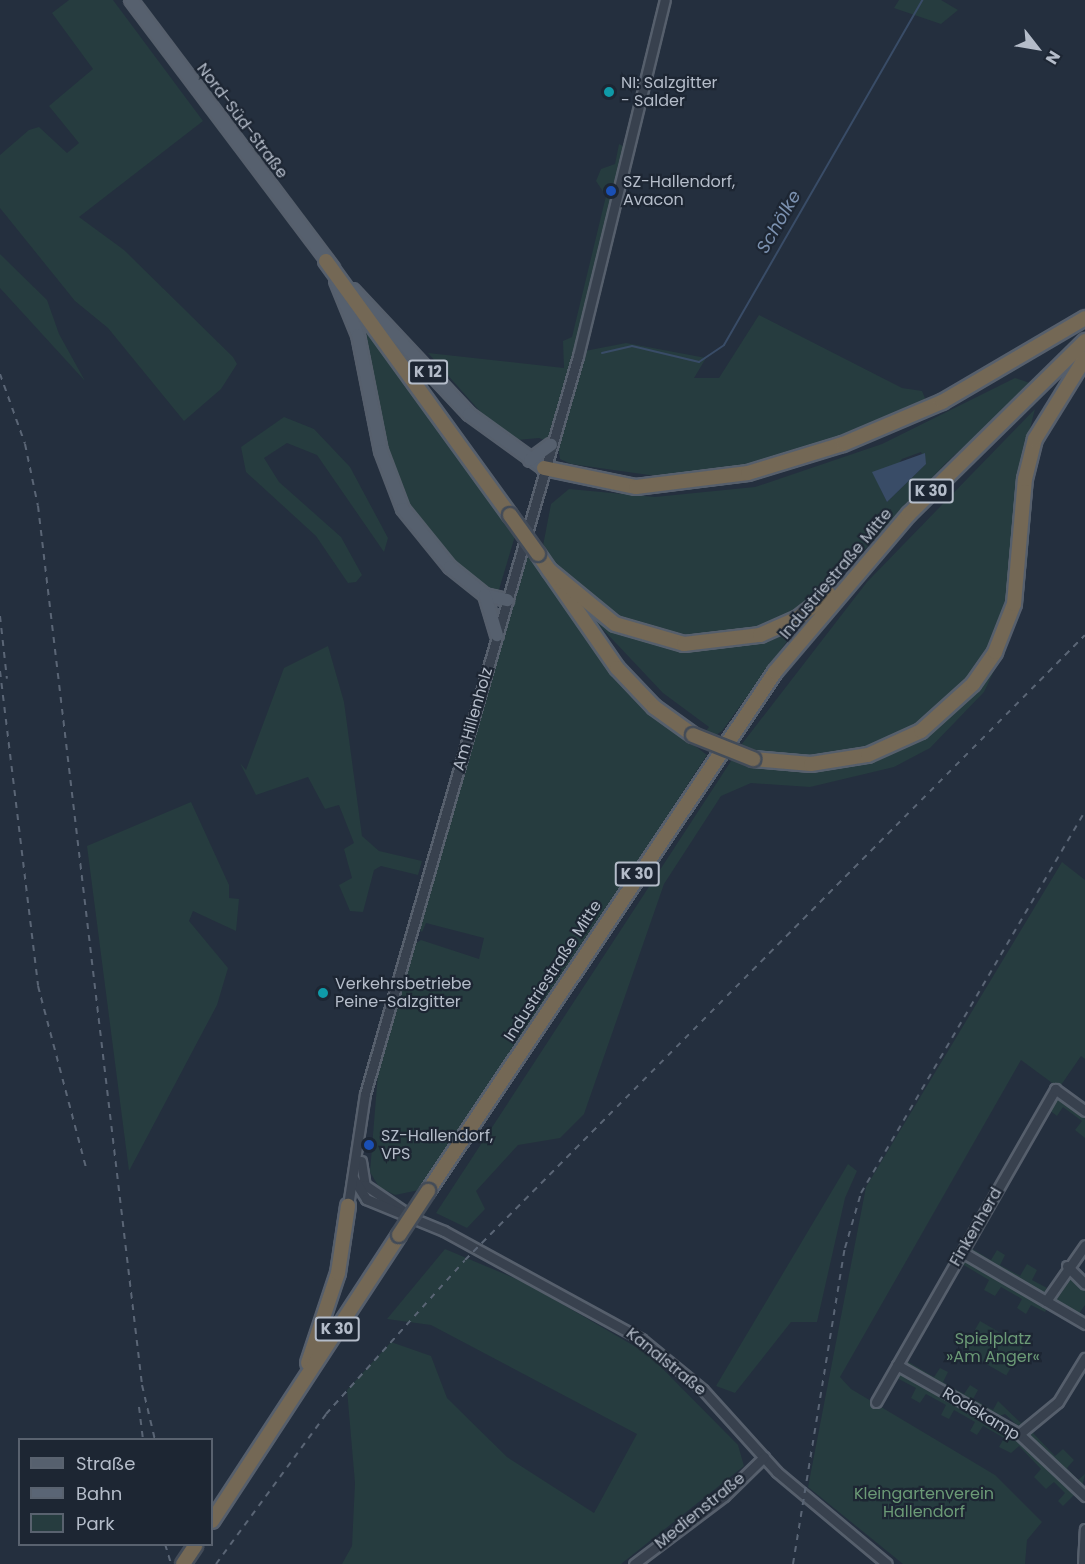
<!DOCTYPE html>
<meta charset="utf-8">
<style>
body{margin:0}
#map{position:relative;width:1085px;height:1564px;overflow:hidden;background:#242f3e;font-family:Poppins,sans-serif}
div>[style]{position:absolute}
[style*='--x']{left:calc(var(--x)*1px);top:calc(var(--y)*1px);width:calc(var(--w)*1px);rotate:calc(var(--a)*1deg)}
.green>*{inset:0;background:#263c3f;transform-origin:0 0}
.water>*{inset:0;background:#394c67}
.stream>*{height:2px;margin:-1px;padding:0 1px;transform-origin:1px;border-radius:1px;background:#394c67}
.roads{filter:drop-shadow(2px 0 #565f6c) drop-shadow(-2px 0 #565f6c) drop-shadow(0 2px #565f6c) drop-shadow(0 -2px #565f6c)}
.minor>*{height:9px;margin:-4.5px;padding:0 4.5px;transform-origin:4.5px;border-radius:4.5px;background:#38414e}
.major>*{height:12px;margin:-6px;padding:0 6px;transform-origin:6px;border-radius:6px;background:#56606e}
.highway>*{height:14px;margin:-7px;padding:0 7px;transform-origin:7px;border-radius:7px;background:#746855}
.rail>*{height:2px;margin-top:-1px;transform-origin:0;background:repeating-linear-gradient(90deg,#5a6575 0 6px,transparent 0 12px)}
.bridges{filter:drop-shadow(2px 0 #434c59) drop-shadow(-2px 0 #434c59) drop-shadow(0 2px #434c59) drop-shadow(0 -2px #434c59)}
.highway-bridge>*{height:14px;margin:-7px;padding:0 7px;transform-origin:7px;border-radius:7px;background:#746855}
.dots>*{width:16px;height:16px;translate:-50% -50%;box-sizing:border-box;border:3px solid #1d2633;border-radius:50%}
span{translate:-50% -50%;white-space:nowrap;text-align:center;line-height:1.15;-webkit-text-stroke:4.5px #1d2633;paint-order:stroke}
.shield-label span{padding:2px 4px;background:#1d2633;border:2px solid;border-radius:4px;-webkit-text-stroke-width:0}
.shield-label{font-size:15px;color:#b4bcc9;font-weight:700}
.poi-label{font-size:16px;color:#b4bcc9}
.left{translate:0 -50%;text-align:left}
.street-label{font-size:16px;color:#b4bcc9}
.park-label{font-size:16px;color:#6b9a76}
.water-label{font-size:18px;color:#7c92b1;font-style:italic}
.legend{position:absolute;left:18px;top:1438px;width:195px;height:108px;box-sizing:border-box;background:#1d2633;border:2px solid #59626f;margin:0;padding:8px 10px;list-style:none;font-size:18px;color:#b4bcc9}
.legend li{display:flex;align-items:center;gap:12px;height:30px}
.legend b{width:30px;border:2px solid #59626f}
.north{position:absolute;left:1007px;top:18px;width:60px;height:60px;-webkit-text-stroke:4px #1d2633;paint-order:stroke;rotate:121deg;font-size:16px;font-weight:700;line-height:24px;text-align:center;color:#b4bcc9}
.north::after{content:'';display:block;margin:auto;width:21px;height:27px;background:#b4bcc9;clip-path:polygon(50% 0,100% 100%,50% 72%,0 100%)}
</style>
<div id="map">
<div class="green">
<div style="clip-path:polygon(69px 0,113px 0,203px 121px,79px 217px,124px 250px,233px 357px,237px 364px,221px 389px,184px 421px,108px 328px,75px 301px,0 208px,0 155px,29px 130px,39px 127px,67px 153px,79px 143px,49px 106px,93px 69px,52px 13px)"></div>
<div style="clip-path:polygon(899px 0,941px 0,958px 10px,941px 24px,894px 8px)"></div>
<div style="clip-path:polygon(619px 144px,634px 152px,585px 351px,626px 343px,706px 358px,694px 378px,719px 378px,759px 315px,902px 388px,922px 391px,927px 403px,876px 430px,771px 463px,656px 476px,571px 464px,560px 459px,558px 445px,539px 438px,517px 440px,485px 417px,428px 353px,564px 368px,563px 341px,572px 337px,606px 196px,596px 181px,601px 169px,615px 164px)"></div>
<div style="clip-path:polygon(0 254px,47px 300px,59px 334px,85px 381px,0 288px)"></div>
<div style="clip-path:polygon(355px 314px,515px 536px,498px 593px,461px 570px,418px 527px,392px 477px)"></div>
<div style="clip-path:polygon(1084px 373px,1053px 414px,1035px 458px,1027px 564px,1018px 620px,984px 692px,930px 748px,894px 767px,810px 787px,751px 783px,721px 796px,664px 884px,584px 1114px,560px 1138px,518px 1145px,476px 1191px,485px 1209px,467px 1228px,436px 1213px,733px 758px,812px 768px,871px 758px,925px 733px,980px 681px,1003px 643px,1022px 587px,1027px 489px,1036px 444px,1063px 392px)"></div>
<div style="clip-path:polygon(evenodd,1015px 378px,1033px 384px,946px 463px,824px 593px,771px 626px,706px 638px,631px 624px,605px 611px,561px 574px,542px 551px,551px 504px,569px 489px,655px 497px,755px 487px,882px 444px,1015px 378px,921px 452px,926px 464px,887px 502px,880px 488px,902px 459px,921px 452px)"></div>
<div style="clip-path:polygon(1035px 409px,1019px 472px,1009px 599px,977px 671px,940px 711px,903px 735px,848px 755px,775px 759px,738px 749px,867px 582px)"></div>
<div style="clip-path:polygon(284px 417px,314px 429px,350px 467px,388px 538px,384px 552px,317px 455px,287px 443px,264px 458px,279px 482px,341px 537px,362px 575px,356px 582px,348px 583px,316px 536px,246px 472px,241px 447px)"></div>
<div style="clip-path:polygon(525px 549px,661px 720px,707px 755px,424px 1189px,395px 1195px,379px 1187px,370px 1172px,378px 1073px,413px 945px,421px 940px,479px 959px,484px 938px,426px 923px,422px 932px,417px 927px)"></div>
<div style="clip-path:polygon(580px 605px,631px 635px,678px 648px,741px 644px,803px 619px,722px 731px,713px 737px,703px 735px,709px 727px,663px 693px)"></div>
<div style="clip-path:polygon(328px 646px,344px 702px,362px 836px,379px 851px,422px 861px,418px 875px,381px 866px,374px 870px,363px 912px,350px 911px,339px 885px,352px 878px,344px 849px,354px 843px,339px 805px,325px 809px,308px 777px,256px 795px,240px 763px,246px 770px,284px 668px)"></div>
<div style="clip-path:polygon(191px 802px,229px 885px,229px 898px,239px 899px,236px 931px,193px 911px,189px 921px,228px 968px,217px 1005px,129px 1171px,87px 846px)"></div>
<div style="clip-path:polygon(1062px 862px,1085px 880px,1085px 1059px,1081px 1056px,1059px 1088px,1021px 1060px,840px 1377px,851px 1389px,995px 1475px,1042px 1522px,1027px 1540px,1025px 1564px,903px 1564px,808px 1487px,866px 1187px)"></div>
<div style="clip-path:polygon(1053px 1092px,1085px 1116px,1085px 1138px,1075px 1130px,1082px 1121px,1063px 1107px,1057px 1116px,1045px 1107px)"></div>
<div style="clip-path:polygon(848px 1164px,857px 1171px,845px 1198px,817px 1322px,791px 1322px,735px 1393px,716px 1386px)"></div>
<div style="clip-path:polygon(972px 1234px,977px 1237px,971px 1248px,991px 1260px,997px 1250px,1005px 1255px,1000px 1265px,1020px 1276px,1027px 1264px,1037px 1270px,1032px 1280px,1047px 1288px,1043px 1294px,964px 1248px)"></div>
<div style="clip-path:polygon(445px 1249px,526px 1283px,648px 1354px,738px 1445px,744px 1466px,621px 1564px,342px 1564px,352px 1546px,355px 1483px,347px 1390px,391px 1342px,431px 1356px,447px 1398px,507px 1457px,594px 1513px,637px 1434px,431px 1325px,387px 1319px)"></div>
<div style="clip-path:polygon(960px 1255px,1048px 1306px,1045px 1312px,1031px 1305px,1026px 1314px,1017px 1308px,1022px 1299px,1001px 1287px,995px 1296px,984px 1290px,989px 1280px,962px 1264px,956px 1273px,951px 1270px)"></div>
<div style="clip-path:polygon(1067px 1266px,1085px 1284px,1085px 1305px,1076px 1318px,1046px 1301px)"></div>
<div style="left:980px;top:1321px;width:50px;height:34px;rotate:30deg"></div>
<div style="clip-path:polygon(906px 1348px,912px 1352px,907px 1361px,934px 1377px,940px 1368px,948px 1372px,943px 1382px,964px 1394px,970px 1385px,978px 1390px,973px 1399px,993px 1410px,998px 1401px,1021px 1423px,1031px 1416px,1018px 1426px,1005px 1414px,999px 1416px,900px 1360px)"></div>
<div style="clip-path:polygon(894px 1369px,1020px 1441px,1074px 1495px,1063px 1506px,1058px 1501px,1065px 1493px,1054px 1482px,1046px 1489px,1034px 1477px,1041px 1469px,1019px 1446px,1011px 1453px,999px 1447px,1004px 1438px,983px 1426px,977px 1435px,970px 1431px,975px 1422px,954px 1410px,949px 1419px,941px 1415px,946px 1405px,926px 1394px,920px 1403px,911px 1398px,916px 1388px,895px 1377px)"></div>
<div style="clip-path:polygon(1036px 1421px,1040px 1425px,1033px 1433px,1055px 1456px,1063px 1449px,1074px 1460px,1067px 1468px,1078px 1480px,1085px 1474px,1082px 1487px,1029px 1434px)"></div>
</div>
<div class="water">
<div style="clip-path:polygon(925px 453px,926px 464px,887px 502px,872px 472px)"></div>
</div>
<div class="stream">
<div style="--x:602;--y:353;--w:31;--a:-13"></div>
<div style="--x:632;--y:346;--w:69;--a:13.4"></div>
<div style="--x:699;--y:362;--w:30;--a:-34"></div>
<div style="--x:724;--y:345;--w:398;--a:-60.1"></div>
</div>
<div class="roads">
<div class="minor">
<div style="--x:361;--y:1161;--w:24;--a:81"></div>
<div style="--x:365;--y:1185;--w:45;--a:34"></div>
<div style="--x:353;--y:1178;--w:25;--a:58"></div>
<div style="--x:366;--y:1199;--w:84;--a:22.3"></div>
<div style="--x:444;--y:1231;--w:225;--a:28.7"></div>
<div style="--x:641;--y:1339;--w:80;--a:39.4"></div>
<div style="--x:703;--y:1390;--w:110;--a:47.9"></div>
<div style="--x:777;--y:1472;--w:143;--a:39.9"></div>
<div style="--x:348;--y:1206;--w:113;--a:-81.4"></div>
<div style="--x:365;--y:1094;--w:768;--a:-73.9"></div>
<div style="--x:578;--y:356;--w:366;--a:-76.3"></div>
<div style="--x:962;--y:1252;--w:143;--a:30.3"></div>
<div style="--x:1067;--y:1266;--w:25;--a:45"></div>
<div style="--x:1046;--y:1301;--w:68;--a:-55.1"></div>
<div style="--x:897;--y:1365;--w:140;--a:29.5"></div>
<div style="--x:1019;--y:1434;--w:91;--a:43.2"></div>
<div style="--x:876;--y:1402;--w:361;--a:-60.2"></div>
<div style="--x:1055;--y:1089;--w:37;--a:36"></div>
<div style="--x:1019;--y:1434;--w:50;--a:-39.4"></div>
<div style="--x:1058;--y:1402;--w:52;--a:-58.5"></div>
<div style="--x:634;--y:1564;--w:113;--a:-37.1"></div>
<div style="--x:724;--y:1496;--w:56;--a:-44.3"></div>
<div style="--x:1083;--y:1564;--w:35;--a:-87"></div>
</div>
<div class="major">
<div style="--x:131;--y:0;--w:336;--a:53"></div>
<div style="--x:336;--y:281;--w:58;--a:67.8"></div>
<div style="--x:358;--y:335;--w:118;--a:78.8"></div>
<div style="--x:381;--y:451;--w:62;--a:69.2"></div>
<div style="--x:403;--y:509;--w:75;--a:51"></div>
<div style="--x:450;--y:567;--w:45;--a:38.7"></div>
<div style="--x:485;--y:595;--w:23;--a:13"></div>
<div style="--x:353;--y:290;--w:170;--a:46.9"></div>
<div style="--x:469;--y:414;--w:92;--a:35.8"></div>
<div style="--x:530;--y:460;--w:26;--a:-36"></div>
<div style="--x:485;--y:595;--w:42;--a:73.3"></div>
</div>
<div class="highway">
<div style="--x:326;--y:261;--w:314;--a:54.1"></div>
<div style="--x:544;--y:468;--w:94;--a:11.7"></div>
<div style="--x:636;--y:487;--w:113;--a:-7.1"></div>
<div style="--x:748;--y:473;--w:99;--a:-17"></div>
<div style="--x:843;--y:444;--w:108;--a:-23"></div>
<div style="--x:942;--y:402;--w:166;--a:-30.4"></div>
<div style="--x:538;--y:554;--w:139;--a:55.3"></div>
<div style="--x:617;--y:668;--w:54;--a:46.5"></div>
<div style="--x:654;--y:707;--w:48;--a:35.7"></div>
<div style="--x:549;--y:570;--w:85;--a:39.3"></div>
<div style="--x:615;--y:624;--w:72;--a:16.2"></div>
<div style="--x:684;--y:644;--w:77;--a:-6.8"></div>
<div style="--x:760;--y:635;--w:42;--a:-24.1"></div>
<div style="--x:798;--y:618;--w:39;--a:-38"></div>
<div style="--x:753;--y:759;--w:58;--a:4.9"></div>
<div style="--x:811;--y:764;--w:58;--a:-9"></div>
<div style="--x:868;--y:755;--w:58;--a:-24.4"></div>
<div style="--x:921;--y:731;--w:70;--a:-42.1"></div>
<div style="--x:973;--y:684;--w:39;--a:-55"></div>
<div style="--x:995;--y:652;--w:52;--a:-68.4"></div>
<div style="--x:1014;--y:604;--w:125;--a:-85"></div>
<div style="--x:1025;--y:479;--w:41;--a:-76"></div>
<div style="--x:1035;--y:439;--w:95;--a:-58.3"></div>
<div style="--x:428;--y:1191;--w:624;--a:-56.23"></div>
<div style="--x:775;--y:672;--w:207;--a:-49.7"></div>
<div style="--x:909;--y:514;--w:247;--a:-44.5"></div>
<div style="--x:308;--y:1363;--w:95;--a:-71.6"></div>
<div style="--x:338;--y:1273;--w:68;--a:-81.5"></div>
<div style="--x:212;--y:1521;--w:342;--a:-56.8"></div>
</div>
</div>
<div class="rail">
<div style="--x:0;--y:374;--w:74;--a:70.3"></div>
<div style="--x:25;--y:444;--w:63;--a:78.2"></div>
<div style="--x:38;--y:506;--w:885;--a:83.25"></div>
<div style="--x:142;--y:1385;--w:57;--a:76.7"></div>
<div style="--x:0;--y:616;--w:63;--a:83.7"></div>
<div style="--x:0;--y:671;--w:317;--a:83.1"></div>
<div style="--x:38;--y:986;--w:188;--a:75.2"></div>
<div style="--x:139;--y:1407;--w:33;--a:83"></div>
<div style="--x:165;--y:1544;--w:21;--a:73"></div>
<div style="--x:189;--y:1544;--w:21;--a:73"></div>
<div style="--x:216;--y:1564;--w:186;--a:-53.7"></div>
<div style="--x:326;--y:1414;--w:207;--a:-47.9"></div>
<div style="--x:465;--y:1260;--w:880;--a:-45.23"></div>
<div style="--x:793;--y:1564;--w:320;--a:-80.7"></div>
<div style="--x:845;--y:1248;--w:57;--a:-73.8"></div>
<div style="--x:861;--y:1193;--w:443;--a:-59.6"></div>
</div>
<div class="bridges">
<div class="highway-bridge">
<div style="--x:510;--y:515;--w:48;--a:54.3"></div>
<div style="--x:693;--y:735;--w:65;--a:21.8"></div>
<div style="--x:399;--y:1235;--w:53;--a:-56.6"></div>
<div style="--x:183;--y:1564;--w:22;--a:-56"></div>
</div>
</div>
<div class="dots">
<div style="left:609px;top:92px;background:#0f9aa8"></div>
<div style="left:611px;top:191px;background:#1a4fb4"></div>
<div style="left:323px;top:993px;background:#0f9aa8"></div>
<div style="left:369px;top:1145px;background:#1a4fb4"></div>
</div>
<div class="shield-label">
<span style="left:428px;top:372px">K 12</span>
<span style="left:931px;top:491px">K 30</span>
<span style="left:637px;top:874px">K 30</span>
<span style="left:337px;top:1329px">K 30</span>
</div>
<div class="poi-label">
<span class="left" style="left:621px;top:92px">NI: Salzgitter<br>- Salder</span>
<span class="left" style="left:623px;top:191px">SZ-Hallendorf,<br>Avacon</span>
<span class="left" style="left:335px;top:993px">Verkehrsbetriebe<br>Peine-Salzgitter</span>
<span class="left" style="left:381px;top:1145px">SZ-Hallendorf,<br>VPS</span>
</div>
<div class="street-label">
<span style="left:242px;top:121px;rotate:53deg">Nord-Süd-Straße</span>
<span style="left:836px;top:574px;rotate:-50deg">Industriestraße Mitte</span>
<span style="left:473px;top:719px;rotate:-74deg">Am Hillenholz</span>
<span style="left:553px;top:971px;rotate:-57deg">Industriestraße Mitte</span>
<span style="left:976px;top:1227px;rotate:-60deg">Finkenherd</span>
<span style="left:666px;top:1362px;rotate:39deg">Kanalstraße</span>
<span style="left:981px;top:1414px;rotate:31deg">Rodekamp</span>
<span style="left:700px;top:1511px;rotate:-39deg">Medienstraße</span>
</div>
<div class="park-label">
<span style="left:993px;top:1348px">Spielplatz<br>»Am Anger«</span>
<span style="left:924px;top:1503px">Kleingartenverein<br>Hallendorf</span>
</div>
<div class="water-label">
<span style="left:779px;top:222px;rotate:-60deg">Schölke</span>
</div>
<ul class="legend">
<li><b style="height:8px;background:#56606e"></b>Straße</li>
<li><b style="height:8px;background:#5a6575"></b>Bahn</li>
<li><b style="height:16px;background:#263c3f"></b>Park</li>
</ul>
<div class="north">N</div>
</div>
